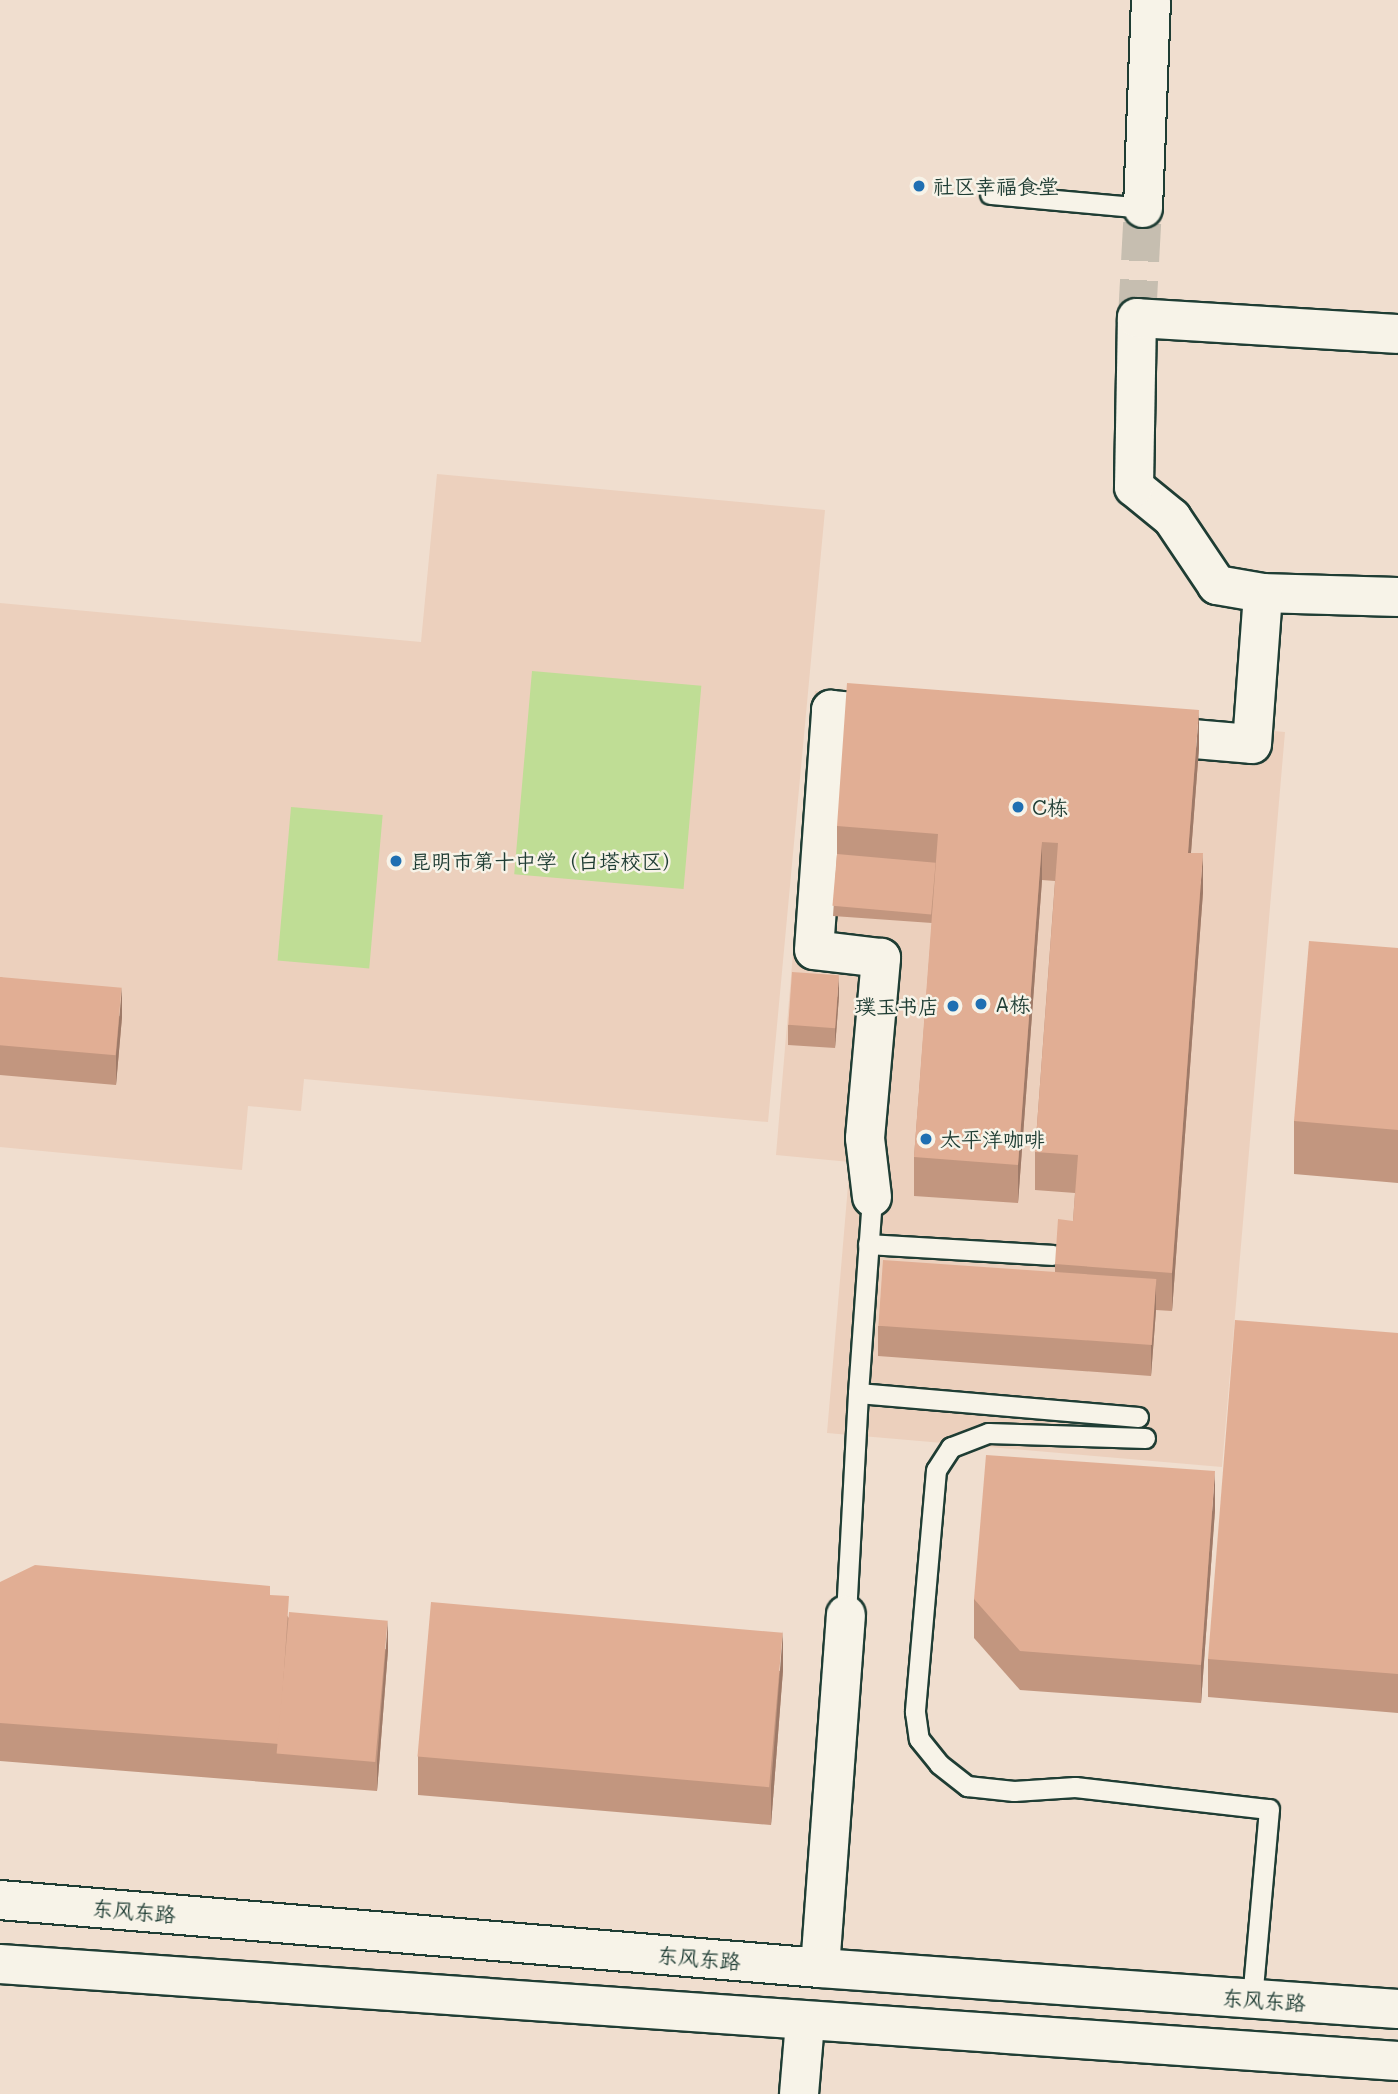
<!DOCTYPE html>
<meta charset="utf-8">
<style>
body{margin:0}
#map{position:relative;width:1398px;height:2094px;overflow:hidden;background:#f0decf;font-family:Mali,"LXGW WenKai TC",sans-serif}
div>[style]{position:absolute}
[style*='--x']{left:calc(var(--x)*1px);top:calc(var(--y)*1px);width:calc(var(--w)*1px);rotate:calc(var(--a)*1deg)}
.built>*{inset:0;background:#ecd0bd}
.green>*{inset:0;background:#bfdd95;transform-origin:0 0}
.street-tunnel>*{height:38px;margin-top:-19px;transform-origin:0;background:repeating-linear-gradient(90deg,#c6beb0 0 38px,transparent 0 57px)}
.roads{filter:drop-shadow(2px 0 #1f3d34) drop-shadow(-2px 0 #1f3d34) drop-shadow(0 2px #1f3d34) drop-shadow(0 -2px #1f3d34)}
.lane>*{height:19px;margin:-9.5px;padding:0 9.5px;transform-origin:9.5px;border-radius:9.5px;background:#f7f3e8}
.street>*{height:38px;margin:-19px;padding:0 19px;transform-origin:19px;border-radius:19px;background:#f7f3e8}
.secondary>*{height:38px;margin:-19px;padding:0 19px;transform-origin:19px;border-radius:19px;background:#f7f3e8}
.wall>*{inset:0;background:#c2967f}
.shaded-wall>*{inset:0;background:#9e7a68}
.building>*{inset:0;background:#e1ae94;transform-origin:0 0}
.dots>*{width:19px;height:19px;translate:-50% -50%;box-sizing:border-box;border:4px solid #f7f3e8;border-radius:50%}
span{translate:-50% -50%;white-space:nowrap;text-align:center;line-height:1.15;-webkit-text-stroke:5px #f7f3e8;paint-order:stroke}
.poi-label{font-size:21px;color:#1f3d34}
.left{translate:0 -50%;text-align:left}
.right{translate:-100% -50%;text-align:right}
.street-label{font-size:21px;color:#1f3d34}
</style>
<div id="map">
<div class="built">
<div style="clip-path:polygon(437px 474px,825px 510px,768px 1122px,304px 1079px,301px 1111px,248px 1106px,242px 1170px,0 1147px,0 603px,421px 642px)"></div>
<div style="clip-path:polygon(815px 691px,1285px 732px,1222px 1467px,827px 1433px,850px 1162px,776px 1155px)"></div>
</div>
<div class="green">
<div style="left:532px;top:671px;width:170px;height:204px;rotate:5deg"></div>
<div style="left:291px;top:807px;width:92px;height:154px;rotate:5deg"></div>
</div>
<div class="street-tunnel">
<div style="--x:1137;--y:318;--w:110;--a:-86.9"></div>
</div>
<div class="roads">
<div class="lane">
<div style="--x:990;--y:194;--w:154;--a:5.2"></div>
<div style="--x:868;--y:1244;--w:185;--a:3.4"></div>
<div style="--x:858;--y:1393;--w:196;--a:-85.9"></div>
<div style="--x:1145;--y:1438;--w:157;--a:-178.2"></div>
<div style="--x:988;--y:1433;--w:40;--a:159"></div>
<div style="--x:951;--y:1447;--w:27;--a:123"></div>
<div style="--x:936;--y:1470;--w:243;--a:95"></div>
<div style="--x:915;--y:1712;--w:27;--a:82"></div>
<div style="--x:919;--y:1739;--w:32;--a:51"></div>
<div style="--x:939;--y:1764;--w:36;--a:38"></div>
<div style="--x:967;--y:1786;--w:47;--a:6.1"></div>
<div style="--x:1014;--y:1791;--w:61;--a:-3.8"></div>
<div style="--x:1075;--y:1787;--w:195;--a:6.5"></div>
<div style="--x:1269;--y:1809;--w:191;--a:95.1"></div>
<div style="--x:846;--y:1615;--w:222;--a:-86.9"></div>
<div style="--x:858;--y:1393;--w:281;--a:4.9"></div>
</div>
<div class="street">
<div style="--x:1143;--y:208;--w:208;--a:-87.8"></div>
<div style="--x:1263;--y:593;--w:135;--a:1.7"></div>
<div style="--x:1147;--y:735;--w:105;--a:4.9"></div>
<div style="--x:1252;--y:744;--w:151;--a:-85.8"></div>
<div style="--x:1263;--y:593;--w:47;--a:-170.1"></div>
<div style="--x:1217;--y:585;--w:81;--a:-123.9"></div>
<div style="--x:1172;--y:518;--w:49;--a:-140.8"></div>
<div style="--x:1134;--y:487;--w:169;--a:-89"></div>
<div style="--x:1137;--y:318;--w:261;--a:3.5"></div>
<div style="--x:872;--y:1197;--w:59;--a:-96.8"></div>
<div style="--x:865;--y:1138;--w:181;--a:-84.9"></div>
<div style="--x:881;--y:958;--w:67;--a:-173.2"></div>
<div style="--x:814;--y:950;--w:241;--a:-85.9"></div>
<div style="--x:831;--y:710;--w:67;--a:5.1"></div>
<div style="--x:820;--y:1968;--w:354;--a:-85.8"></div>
<div style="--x:799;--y:2094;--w:72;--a:-85.2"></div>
</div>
<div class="secondary">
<div style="--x:0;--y:1900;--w:823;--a:4.74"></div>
<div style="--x:820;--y:1968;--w:579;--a:4.06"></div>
<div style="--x:0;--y:1964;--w:1401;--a:3.97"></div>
</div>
</div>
<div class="wall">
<div style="clip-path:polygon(1199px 748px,1191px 853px,1203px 892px,1172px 1311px,1156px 1310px,1151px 1376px,878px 1356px,878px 1326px,1055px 1272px,1055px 1264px,1073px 1221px,1075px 1193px,1035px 1190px,1035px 1152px,1055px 881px,1042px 880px,1018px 1203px,914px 1196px,914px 1157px,932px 923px,833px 916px,837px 854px,837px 826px)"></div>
<div style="clip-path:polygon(1398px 948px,1398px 1183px,1294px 1174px,1294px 1121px)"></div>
<div style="clip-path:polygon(0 977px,122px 1017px,116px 1085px,0 1075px)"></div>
<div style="clip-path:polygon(839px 996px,835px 1048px,788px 1045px,788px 1025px)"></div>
<div style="clip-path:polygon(1398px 1333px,1398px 1713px,1208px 1697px,1208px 1659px)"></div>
<div style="clip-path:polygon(1215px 1510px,1201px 1703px,1020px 1690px,974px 1638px,974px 1599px)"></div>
<div style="clip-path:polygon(0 1582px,270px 1595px,289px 1618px,388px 1650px,377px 1791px,0 1761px)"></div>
<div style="clip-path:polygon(783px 1670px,771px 1825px,418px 1795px,418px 1756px)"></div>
</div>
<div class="shaded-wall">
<div style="clip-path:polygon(1199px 710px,1199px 748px,1188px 891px,1188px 853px)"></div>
<div style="clip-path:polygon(1042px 842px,1042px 880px,1018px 1203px,1018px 1165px)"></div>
<div style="clip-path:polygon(1203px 853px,1203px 892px,1172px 1311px,1172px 1273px)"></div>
<div style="clip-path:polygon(839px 975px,839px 996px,835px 1048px,835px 1028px)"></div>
<div style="clip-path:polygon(122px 987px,122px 1017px,116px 1085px,116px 1055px)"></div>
<div style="clip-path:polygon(1156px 1280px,1156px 1310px,1151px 1376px,1151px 1346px)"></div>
<div style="clip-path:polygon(1215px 1471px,1215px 1510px,1201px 1703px,1201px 1665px)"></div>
<div style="clip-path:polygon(388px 1620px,388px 1650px,377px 1791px,377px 1761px)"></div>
<div style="clip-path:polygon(783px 1631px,783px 1670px,771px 1825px,771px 1786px)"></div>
</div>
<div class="building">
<div style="clip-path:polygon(847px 683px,1199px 710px,1188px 853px,1203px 853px,1172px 1273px,1055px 1264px,1058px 1219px,1073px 1221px,1078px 1155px,1035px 1152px,1058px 843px,1042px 842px,1018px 1165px,914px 1157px,938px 834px,837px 826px)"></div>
<div style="left:837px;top:854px;width:99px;height:52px;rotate:5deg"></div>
<div style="clip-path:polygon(1309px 941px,1398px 948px,1398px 1130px,1294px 1121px)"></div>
<div style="left:792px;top:972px;width:47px;height:53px;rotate:4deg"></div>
<div style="left:0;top:977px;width:122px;height:68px;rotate:5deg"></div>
<div style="left:883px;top:1260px;width:274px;height:66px;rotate:4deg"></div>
<div style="clip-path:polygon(1235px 1320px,1398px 1333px,1398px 1674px,1208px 1659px)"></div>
<div style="clip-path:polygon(986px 1455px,1215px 1471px,1201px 1665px,1020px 1651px,974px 1599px)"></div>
<div style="clip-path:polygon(35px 1565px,270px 1586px,270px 1595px,289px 1596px,279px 1744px,0 1723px,0 1582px)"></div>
<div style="left:431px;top:1602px;width:353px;height:155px;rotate:5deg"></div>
<div style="left:289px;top:1612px;width:99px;height:142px;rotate:5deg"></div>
</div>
<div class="dots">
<div style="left:919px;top:186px;background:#1f6fb2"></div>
<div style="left:1018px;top:807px;background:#1f6fb2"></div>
<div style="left:396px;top:861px;background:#1f6fb2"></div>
<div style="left:981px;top:1004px;background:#1f6fb2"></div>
<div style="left:953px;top:1006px;background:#1f6fb2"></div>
<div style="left:926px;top:1139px;background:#1f6fb2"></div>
</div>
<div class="poi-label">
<span class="left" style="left:933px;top:186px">社区幸福食堂</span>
<span class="left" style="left:1032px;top:807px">C栋</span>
<span class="left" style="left:410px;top:861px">昆明市第十中学（白塔校区）</span>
<span class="left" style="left:995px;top:1004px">A栋</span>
<span class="right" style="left:939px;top:1006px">璞玉书店</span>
<span class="left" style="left:940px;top:1139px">太平洋咖啡</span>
</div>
<div class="street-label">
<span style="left:134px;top:1911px;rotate:5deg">东风东路</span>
<span style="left:699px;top:1958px;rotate:5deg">东风东路</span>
<span style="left:1264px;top:2000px;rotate:4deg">东风东路</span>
</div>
</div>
